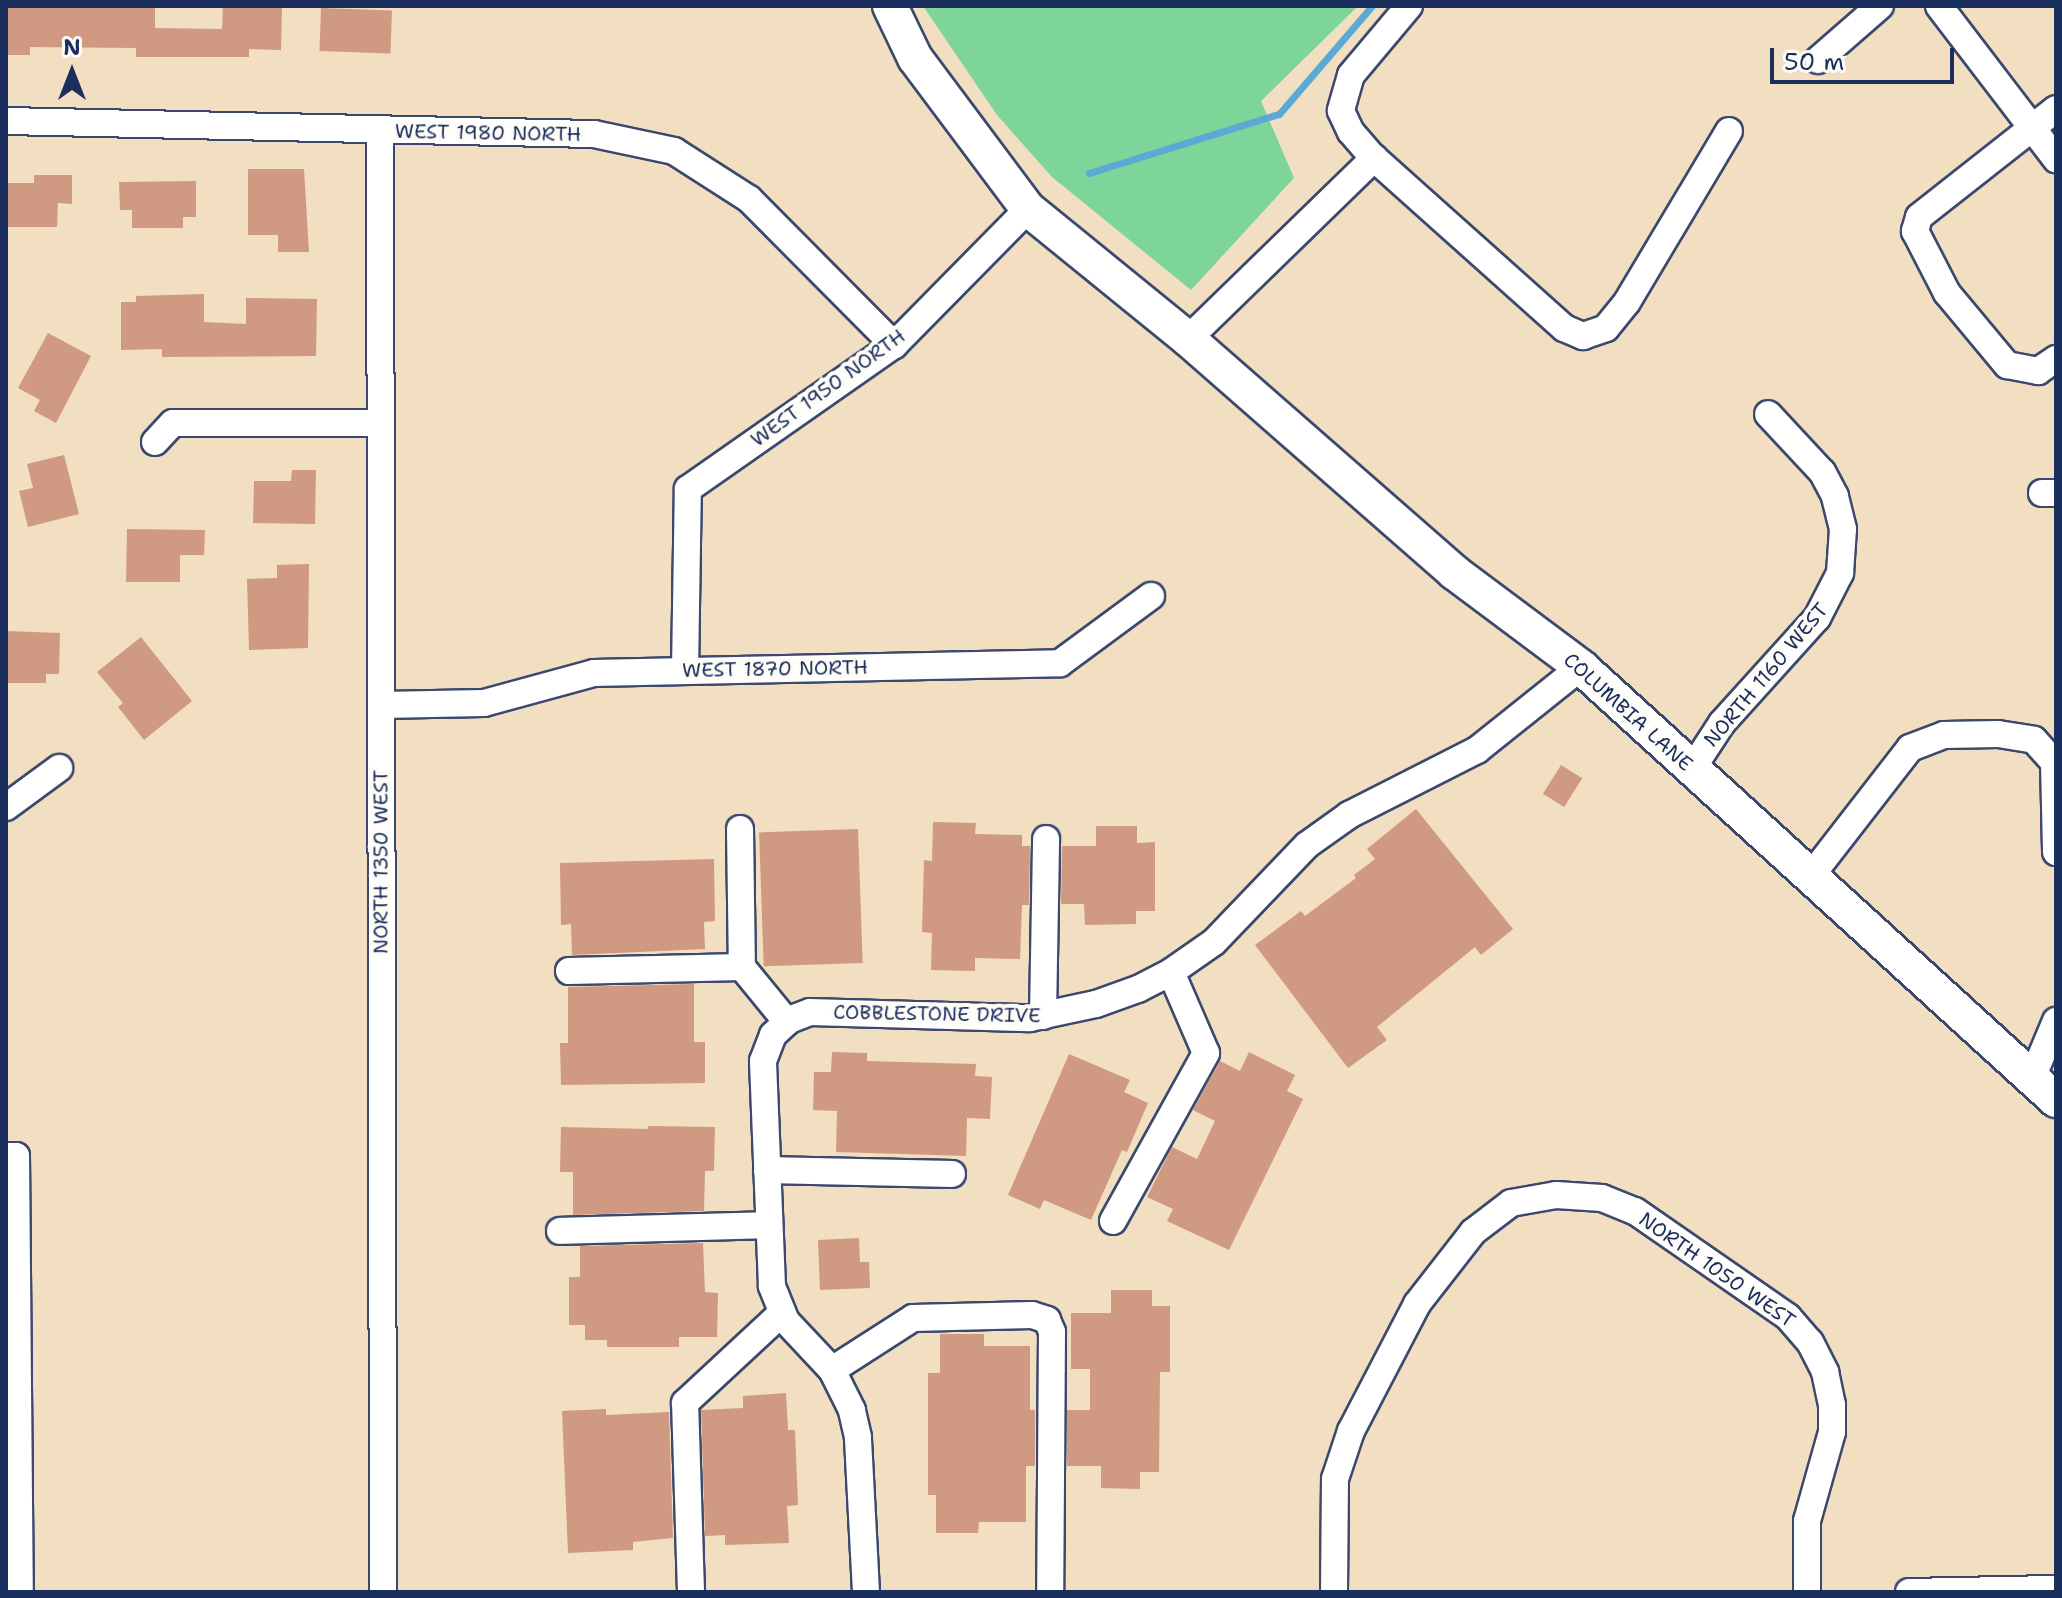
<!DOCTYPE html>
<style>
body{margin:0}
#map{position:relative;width:2062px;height:1598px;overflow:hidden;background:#f2dec0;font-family:"Shantell Sans",sans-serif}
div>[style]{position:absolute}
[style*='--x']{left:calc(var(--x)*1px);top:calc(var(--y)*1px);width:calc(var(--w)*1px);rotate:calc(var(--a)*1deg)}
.green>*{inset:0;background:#7ed59a}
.stream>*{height:7px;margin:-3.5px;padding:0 3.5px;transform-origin:3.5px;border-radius:3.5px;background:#5baad5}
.building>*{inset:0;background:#d09982;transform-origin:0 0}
.roads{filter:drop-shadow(2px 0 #3b496d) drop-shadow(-2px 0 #3b496d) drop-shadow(0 2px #3b496d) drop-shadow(0 -2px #3b496d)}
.minor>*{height:26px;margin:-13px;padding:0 13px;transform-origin:13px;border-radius:13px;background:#fff}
.major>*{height:34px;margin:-17px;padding:0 17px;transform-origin:17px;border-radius:17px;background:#fff}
span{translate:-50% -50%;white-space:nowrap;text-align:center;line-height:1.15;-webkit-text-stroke:8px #fdfcf7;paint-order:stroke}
.street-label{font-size:20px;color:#1b2f5e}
.frame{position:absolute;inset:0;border:8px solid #1b2f5e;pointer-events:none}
.north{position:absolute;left:32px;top:32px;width:80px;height:80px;-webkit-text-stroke:6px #fdfcf7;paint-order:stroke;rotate:0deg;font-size:22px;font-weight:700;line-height:32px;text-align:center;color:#1b2f5e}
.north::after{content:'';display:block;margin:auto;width:28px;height:36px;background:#1b2f5e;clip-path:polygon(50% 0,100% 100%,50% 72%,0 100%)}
.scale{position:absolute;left:1770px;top:48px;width:184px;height:36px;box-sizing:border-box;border:4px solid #1b2f5e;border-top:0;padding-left:10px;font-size:24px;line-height:28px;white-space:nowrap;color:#1b2f5e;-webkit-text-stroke:6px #fdfcf7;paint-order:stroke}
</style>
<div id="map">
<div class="green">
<div style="clip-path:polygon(923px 6px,1358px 6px,1261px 101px,1294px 178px,1191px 290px,1052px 177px,997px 115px)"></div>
</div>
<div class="stream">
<div style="--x:1089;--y:173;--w:199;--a:-17.3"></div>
<div style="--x:1279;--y:114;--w:143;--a:-49.3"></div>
</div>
<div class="building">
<div style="clip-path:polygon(6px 6px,155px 6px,155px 28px,222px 29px,223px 6px,282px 6px,281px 50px,249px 49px,249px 57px,136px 57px,136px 48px,30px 47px,30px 55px,6px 55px)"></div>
<div style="left:321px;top:8px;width:71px;height:43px;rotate:2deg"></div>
<div style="clip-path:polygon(248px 169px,304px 169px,309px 252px,278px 252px,278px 235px,248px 235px)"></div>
<div style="clip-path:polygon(34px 175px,72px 175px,72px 204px,58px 203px,57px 227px,6px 227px,6px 183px,34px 183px)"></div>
<div style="clip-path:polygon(196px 181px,196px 217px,183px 217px,183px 228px,132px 228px,132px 210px,120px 210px,119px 182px)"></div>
<div style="clip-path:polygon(204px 294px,204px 322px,246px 324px,246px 298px,317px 299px,316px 356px,162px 357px,162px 349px,121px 350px,121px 302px,136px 302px,136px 296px)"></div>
<div style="clip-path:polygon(48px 333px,91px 356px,56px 423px,34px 411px,40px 400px,18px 388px)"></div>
<div style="clip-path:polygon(64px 455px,79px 514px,28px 527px,19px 491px,33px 488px,27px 464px)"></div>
<div style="clip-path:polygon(292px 470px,316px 470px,315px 524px,253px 523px,254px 481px,291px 481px)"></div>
<div style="clip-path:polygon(127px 529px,205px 530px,204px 555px,180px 555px,180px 582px,126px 582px)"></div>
<div style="clip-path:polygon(309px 564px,308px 648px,249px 650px,247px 579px,277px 578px,277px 565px)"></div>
<div style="clip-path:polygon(6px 631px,60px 633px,59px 674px,46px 674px,46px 683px,6px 683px)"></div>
<div style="clip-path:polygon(141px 637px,192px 701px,144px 740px,118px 707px,123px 703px,97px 672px)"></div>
<div style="left:1561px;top:765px;width:25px;height:34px;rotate:32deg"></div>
<div style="clip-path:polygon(1416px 809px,1513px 929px,1481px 955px,1475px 947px,1377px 1027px,1387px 1040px,1348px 1068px,1255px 945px,1301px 911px,1305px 916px,1356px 878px,1354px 875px,1375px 859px,1367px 849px)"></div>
<div style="clip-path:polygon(933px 822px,976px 823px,975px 834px,1022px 835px,1022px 846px,1030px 846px,1029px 905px,1022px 905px,1020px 959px,975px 958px,975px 971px,931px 970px,932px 933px,922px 932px,924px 860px,932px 861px)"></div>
<div style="clip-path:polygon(1096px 826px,1137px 826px,1137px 843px,1155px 842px,1155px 911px,1136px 911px,1136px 924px,1085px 925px,1084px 904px,1061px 904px,1062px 846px,1096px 846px)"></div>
<div style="left:858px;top:829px;width:134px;height:99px;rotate:88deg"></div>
<div style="clip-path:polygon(714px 859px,715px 921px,704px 922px,705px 949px,572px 955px,571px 924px,561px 925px,560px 863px)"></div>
<div style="clip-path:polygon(694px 984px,694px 1042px,705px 1042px,705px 1083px,561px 1085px,560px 1043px,568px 1043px,568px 987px)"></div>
<div style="clip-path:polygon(832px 1052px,867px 1053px,867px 1061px,976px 1064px,975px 1076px,992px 1077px,990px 1119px,967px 1118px,966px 1156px,836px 1152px,837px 1111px,813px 1110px,814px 1072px,831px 1072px)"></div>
<div style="clip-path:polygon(1249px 1052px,1295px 1075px,1287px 1091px,1303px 1099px,1229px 1250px,1167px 1221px,1173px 1209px,1147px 1197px,1172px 1147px,1197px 1159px,1215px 1121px,1193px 1110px,1220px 1061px,1240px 1071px)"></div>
<div style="clip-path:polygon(1069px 1054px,1130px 1080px,1124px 1092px,1148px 1103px,1127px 1152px,1122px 1150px,1091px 1220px,1044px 1200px,1040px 1209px,1008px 1195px)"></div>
<div style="clip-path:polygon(648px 1126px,715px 1127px,714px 1171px,705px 1171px,704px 1211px,573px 1215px,573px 1172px,560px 1172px,561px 1127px,648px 1129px)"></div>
<div style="clip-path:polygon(859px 1238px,860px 1262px,869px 1262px,870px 1288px,820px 1290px,818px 1240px)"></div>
<div style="clip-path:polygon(703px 1243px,705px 1292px,718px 1293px,717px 1337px,679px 1337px,679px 1347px,607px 1347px,607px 1340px,585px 1340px,585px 1325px,569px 1325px,569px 1277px,580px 1277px,580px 1246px)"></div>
<div style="clip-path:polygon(1111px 1290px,1152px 1290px,1152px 1306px,1170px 1306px,1170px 1372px,1160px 1372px,1159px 1472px,1140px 1472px,1140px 1489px,1101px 1488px,1101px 1466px,1067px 1466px,1067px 1410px,1090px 1410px,1090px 1369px,1071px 1369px,1071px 1313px,1111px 1313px)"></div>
<div style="clip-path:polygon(940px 1334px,984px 1334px,984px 1346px,1030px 1346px,1030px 1410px,1035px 1410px,1035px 1466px,1026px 1466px,1026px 1522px,979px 1522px,978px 1533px,936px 1533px,936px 1495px,928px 1495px,928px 1373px,940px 1373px)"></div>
<div style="clip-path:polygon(786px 1393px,788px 1430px,795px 1430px,798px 1505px,787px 1506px,789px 1543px,725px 1545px,725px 1535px,705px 1536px,701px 1410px,743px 1408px,743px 1396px)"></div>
<div style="clip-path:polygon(606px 1409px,606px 1415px,669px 1412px,673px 1538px,633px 1542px,633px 1550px,568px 1553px,562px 1411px)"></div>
</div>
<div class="roads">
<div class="minor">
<div style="--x:1409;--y:6;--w:90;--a:130"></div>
<div style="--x:1351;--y:75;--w:37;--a:106"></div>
<div style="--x:1341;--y:111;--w:23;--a:65"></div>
<div style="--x:1351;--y:132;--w:35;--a:49"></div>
<div style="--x:1374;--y:158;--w:255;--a:41.8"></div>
<div style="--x:1564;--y:328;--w:21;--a:23"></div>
<div style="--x:1583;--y:336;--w:24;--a:-19"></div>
<div style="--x:1606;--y:328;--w:33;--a:-51"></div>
<div style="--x:1627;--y:302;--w:199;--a:-59.2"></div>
<div style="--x:1939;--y:6;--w:193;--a:52.6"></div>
<div style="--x:1818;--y:60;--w:82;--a:-41.1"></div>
<div style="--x:2056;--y:109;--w:174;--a:141.8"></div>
<div style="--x:1919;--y:217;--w:15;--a:106"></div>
<div style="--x:1915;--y:231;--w:70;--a:62.7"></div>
<div style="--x:1947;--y:293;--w:94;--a:50.2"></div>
<div style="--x:2007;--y:365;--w:32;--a:11"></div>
<div style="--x:2038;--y:371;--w:22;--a:-34"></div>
<div style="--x:6;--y:121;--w:588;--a:1.27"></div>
<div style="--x:594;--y:134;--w:82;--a:12"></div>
<div style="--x:674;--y:151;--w:89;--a:32.6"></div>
<div style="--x:749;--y:199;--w:206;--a:45.2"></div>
<div style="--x:380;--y:131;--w:1461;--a:89.88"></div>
<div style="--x:1188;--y:339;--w:260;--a:-44.2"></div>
<div style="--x:155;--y:442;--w:26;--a:-47"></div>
<div style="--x:173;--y:423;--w:207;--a:0"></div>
<div style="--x:2042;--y:493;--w:14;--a:0"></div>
<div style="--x:685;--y:671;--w:182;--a:-89.1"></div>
<div style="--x:688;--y:489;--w:251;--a:-35"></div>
<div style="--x:894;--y:345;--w:191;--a:-45.4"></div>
<div style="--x:381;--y:705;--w:103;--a:-1.1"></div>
<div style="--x:484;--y:703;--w:114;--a:-15.3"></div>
<div style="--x:594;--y:673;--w:466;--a:-1.2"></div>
<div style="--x:1060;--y:663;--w:113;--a:-36.4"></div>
<div style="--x:1692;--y:769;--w:55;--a:-56.9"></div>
<div style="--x:1722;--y:723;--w:142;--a:-47.9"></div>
<div style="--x:1817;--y:618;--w:51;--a:-62.9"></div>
<div style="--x:1840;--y:573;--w:44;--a:-86.1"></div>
<div style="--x:1843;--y:529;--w:34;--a:-104"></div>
<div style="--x:1835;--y:496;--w:27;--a:-118"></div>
<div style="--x:1822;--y:472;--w:79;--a:-133"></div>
<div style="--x:6;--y:807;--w:66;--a:-36.3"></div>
<div style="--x:740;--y:829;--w:138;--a:89.2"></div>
<div style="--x:1810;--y:877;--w:163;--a:-52.2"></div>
<div style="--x:1910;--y:748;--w:36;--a:-21"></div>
<div style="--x:1944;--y:735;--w:54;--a:-1.1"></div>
<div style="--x:1998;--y:734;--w:36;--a:9"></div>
<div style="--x:2034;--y:740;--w:30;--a:48"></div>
<div style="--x:2054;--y:762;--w:90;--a:88.7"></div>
<div style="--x:569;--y:971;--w:173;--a:-1.3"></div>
<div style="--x:742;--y:967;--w:71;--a:50.7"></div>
<div style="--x:1043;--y:1016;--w:177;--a:-89"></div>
<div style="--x:2032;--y:1078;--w:62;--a:-67.2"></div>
<div style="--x:6;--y:1156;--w:10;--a:0"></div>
<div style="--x:16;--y:1156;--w:436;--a:89.5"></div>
<div style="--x:767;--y:1170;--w:185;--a:1.2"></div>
<div style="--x:1113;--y:1221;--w:192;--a:-61"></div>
<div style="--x:1206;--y:1053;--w:88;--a:-113.4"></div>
<div style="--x:560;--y:1231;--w:209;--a:-1.6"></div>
<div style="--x:832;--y:1370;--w:96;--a:-32.7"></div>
<div style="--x:913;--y:1318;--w:119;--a:-1.4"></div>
<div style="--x:1032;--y:1315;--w:16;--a:18"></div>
<div style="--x:1047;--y:1320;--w:13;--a:67"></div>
<div style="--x:1052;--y:1332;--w:260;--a:90.4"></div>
<div style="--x:691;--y:1592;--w:189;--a:-91.8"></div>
<div style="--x:685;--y:1403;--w:132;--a:-42.9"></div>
<div style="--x:866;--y:1592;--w:155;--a:-93"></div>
<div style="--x:858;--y:1437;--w:28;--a:-103"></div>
<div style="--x:852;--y:1410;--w:45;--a:-116.6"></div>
<div style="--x:832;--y:1370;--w:67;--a:-133.2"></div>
<div style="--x:786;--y:1321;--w:38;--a:-112"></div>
<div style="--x:772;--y:1286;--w:225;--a:-92.3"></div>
<div style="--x:763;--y:1061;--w:28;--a:-69"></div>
<div style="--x:773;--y:1035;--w:22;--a:-43"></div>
<div style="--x:789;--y:1020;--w:22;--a:-21"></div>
<div style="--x:810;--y:1012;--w:220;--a:1.6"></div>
<div style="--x:1030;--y:1018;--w:67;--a:-12"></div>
<div style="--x:1096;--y:1004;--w:45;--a:-19.7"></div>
<div style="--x:1138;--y:989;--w:37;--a:-27"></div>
<div style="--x:1171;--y:972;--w:52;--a:-34.9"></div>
<div style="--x:1214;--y:942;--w:134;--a:-46.2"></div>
<div style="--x:1307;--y:845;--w:52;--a:-35.5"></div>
<div style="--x:1349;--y:815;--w:144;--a:-26.9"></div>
<div style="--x:1477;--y:750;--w:133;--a:-38.6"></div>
<div style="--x:1334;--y:1592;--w:113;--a:-89.5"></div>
<div style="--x:1335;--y:1479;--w:51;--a:-71.6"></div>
<div style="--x:1351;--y:1431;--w:143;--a:-62.5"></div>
<div style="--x:1417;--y:1304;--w:91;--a:-52.1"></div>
<div style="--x:1473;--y:1232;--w:48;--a:-37.3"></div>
<div style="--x:1511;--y:1203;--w:46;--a:-10.1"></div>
<div style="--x:1556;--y:1195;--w:46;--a:3.7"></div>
<div style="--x:1602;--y:1198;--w:35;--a:22"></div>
<div style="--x:1635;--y:1211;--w:186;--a:34.7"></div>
<div style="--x:1788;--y:1317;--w:33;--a:49"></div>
<div style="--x:1810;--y:1342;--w:34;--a:63"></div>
<div style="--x:1825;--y:1372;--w:34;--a:78"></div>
<div style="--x:1832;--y:1405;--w:27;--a:90"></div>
<div style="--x:1832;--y:1432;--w:92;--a:105.7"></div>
<div style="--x:1807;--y:1521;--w:71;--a:90"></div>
<div style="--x:1909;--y:1592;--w:147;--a:-1.2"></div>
</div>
<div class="major">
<div style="--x:890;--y:6;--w:58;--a:64.3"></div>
<div style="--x:915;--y:58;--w:189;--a:53.2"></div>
<div style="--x:1028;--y:209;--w:206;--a:39.1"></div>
<div style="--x:1188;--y:339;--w:354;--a:41.2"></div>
<div style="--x:1454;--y:572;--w:159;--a:36.8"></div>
<div style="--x:1581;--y:667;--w:643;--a:42.35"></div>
</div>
</div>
<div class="street-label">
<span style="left:488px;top:133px;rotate:1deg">WEST 1980 NORTH</span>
<span style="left:828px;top:388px;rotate:-36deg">WEST 1950 NORTH</span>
<span style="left:775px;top:669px;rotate:-1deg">WEST 1870 NORTH</span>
<span style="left:1766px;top:675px;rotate:-50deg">NORTH 1160 WEST</span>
<span style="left:1628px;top:712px;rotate:42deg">COLUMBIA LANE</span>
<span style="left:381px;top:862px;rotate:-90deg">NORTH 1350 WEST</span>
<span style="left:937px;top:1014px;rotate:1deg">COBBLESTONE DRIVE</span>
<span style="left:1717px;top:1270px;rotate:35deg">NORTH 1050 WEST</span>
</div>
<div class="frame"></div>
<div class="north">N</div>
<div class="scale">50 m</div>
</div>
